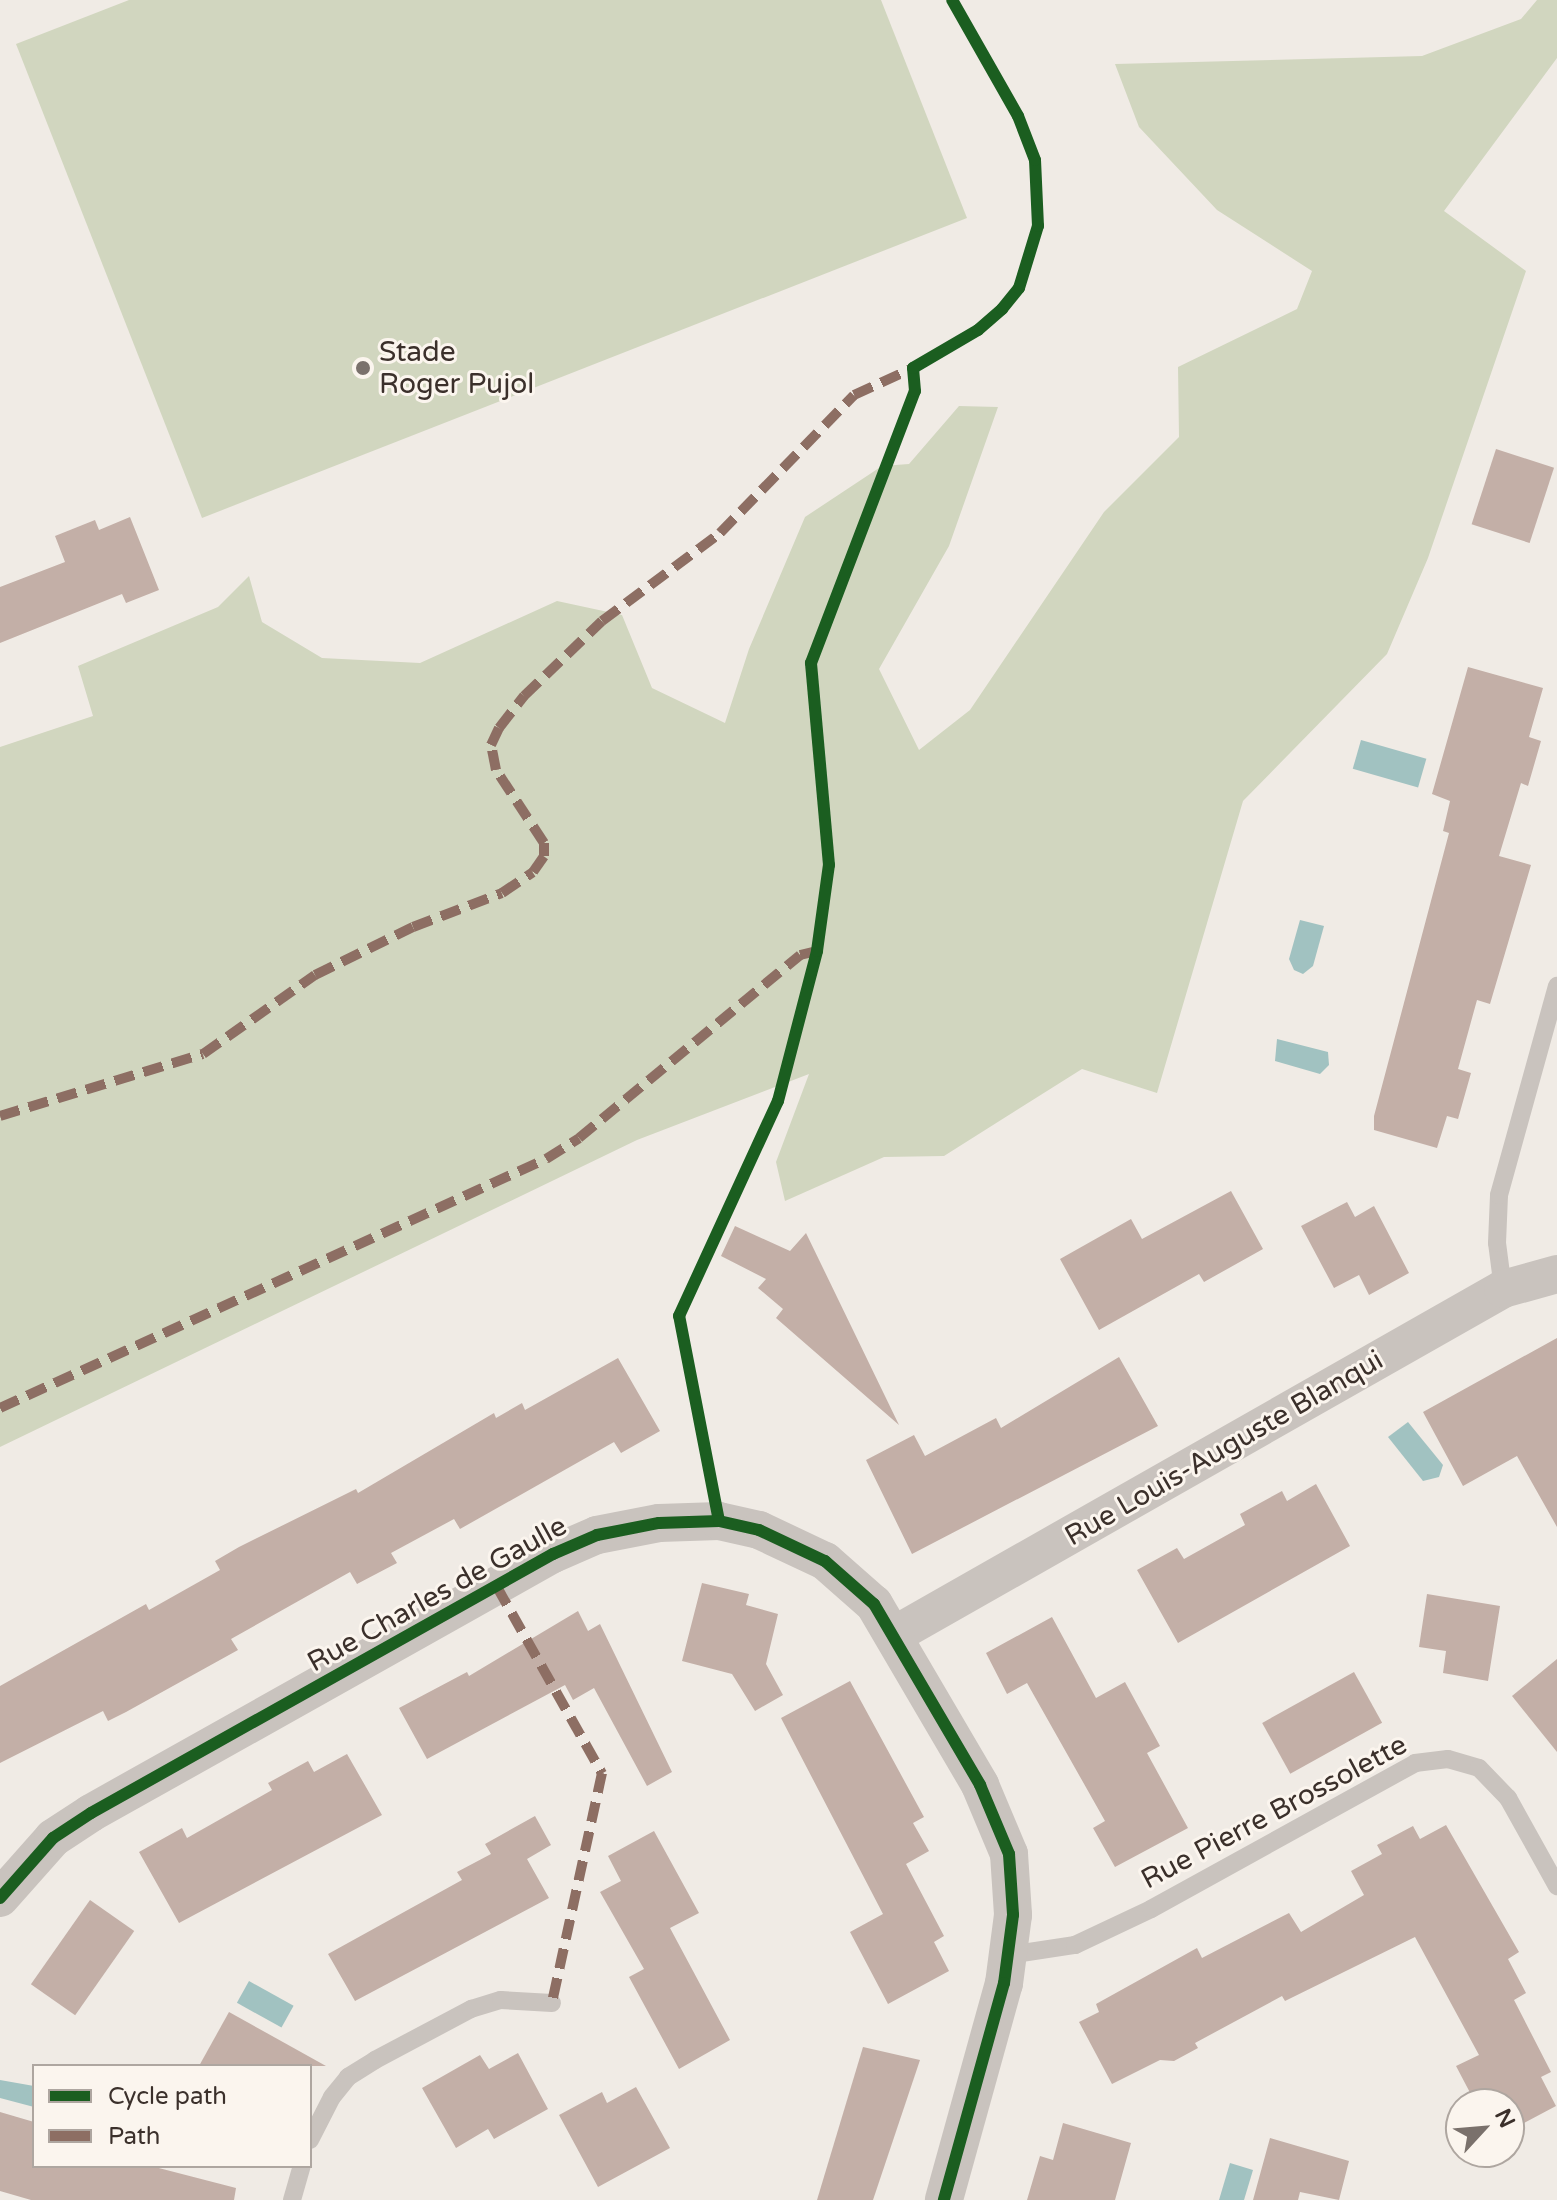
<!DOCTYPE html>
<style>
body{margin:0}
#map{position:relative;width:1557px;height:2200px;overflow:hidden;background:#f0ebe5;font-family:"Varela Round",sans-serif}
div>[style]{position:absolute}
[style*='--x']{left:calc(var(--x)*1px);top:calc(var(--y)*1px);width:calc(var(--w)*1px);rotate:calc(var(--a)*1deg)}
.green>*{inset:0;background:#d1d6bf}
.water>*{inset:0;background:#a1c2c1;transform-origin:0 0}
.building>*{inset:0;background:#c3afa7;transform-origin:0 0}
.lane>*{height:18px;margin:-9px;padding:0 9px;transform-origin:9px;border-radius:9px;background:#c9c3be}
.street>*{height:38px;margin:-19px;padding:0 19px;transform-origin:19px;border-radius:19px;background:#c9c3be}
.quiet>*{height:10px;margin-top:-5px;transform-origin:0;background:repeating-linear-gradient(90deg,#8d6e63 0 20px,transparent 0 30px)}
.cycleway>*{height:12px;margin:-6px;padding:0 6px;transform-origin:6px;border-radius:6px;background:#1b5e20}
.dots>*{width:22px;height:22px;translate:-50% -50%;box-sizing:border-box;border:4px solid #fbf5ee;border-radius:50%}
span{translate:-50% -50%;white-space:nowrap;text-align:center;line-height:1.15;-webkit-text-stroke:6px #fbf5ee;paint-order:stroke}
.poi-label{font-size:28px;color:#3b302b}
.left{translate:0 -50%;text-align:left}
.street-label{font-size:28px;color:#3b302b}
.legend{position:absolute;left:32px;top:2064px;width:280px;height:104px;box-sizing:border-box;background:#fbf5ee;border:2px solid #aea6a0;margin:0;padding:10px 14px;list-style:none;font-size:24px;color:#3b302b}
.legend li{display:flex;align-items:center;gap:16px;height:40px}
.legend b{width:40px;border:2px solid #aea6a0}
.north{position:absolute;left:1445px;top:2088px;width:80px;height:80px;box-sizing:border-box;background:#fbf5ee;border:2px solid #aea6a0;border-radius:50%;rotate:64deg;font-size:22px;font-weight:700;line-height:32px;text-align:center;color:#3b302b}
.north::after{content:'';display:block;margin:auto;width:28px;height:36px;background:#7a716c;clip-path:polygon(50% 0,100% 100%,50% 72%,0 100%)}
</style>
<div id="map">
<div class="green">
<div style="clip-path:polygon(129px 0,881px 0,967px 218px,202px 518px,16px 44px)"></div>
<div style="clip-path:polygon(1537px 0,1557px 0,1557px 58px,1444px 211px,1526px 271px,1428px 558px,1387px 654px,1243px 801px,1157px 1093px,1082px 1069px,944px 1156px,884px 1157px,785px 1201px,776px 1162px,809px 1074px,637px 1140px,0 1447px,0 747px,93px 716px,78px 666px,218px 607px,249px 576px,262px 622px,322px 658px,420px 663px,557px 601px,622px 615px,652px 688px,725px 723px,749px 649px,805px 517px,882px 466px,909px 464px,959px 406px,998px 407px,949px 546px,879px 669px,919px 750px,970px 710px,1104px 512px,1179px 437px,1178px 367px,1297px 309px,1312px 271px,1217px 210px,1139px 127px,1115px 64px,1422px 56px,1521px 19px)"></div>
</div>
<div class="water">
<div style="left:1361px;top:740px;width:68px;height:30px;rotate:16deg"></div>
<div style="clip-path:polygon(1300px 920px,1324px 926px,1313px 966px,1303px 974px,1294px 970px,1289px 959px)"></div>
<div style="clip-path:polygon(1277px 1039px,1328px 1052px,1329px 1065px,1320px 1074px,1275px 1061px)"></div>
<div style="clip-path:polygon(1408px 1422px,1443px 1465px,1439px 1477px,1423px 1481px,1388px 1437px)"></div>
<div style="left:249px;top:1981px;width:51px;height:25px;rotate:29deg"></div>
<div style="clip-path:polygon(0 2080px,34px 2086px,34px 2107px,0 2098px)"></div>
<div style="clip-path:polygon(1230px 2163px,1253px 2170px,1244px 2200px,1219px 2200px)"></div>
</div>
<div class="building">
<div style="left:1496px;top:449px;width:61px;height:79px;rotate:18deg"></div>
<div style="clip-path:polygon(130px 517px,159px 590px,126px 603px,122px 594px,0 643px,0 587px,65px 562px,55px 536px,95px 520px,99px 530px)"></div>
<div style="clip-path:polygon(1468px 667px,1543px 688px,1529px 737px,1541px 741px,1528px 786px,1521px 783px,1499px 856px,1531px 865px,1490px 1004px,1477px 1000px,1458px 1069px,1471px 1073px,1458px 1119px,1447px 1116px,1437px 1148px,1374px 1130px,1374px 1116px,1449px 833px,1443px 831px,1450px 801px,1432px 794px)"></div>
<div style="clip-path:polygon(1231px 1191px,1263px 1249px,1204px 1282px,1199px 1274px,1099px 1330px,1060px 1259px,1131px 1219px,1142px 1239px)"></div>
<div style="clip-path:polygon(1347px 1202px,1355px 1217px,1374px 1206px,1409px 1273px,1369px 1295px,1359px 1275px,1334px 1288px,1301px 1226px)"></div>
<div style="clip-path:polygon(735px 1226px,790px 1251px,806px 1233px,899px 1425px,776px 1318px,783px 1309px,758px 1288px,766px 1279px,721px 1256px)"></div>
<div style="clip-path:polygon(1557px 1338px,1557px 1527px,1517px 1456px,1463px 1486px,1423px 1412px)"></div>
<div style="clip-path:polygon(1119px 1357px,1158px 1426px,912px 1554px,866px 1460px,914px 1435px,925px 1456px,996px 1418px,1001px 1428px)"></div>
<div style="clip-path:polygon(618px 1358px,660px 1431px,621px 1453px,614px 1442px,460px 1529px,454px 1519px,391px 1553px,397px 1563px,357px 1584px,350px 1572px,231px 1639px,238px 1650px,126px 1712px,108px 1721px,103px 1711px,0 1763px,0 1686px,146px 1604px,149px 1610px,220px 1570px,215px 1561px,239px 1547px,356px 1489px,358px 1493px,494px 1413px,496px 1418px,522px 1403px,525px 1410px)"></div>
<div style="clip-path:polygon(1316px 1484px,1350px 1546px,1178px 1643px,1137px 1570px,1177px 1548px,1184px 1559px,1245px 1525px,1240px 1514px,1282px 1491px,1287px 1501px)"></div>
<div style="clip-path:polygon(702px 1583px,749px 1594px,746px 1605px,778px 1614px,766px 1664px,783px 1695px,755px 1711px,732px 1674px,682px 1661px)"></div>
<div style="clip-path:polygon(1427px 1594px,1500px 1606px,1488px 1681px,1443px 1673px,1446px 1651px,1419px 1647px)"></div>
<div style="clip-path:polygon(578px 1611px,588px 1631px,600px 1624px,672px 1772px,647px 1786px,594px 1688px,573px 1700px,565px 1685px,427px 1759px,399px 1708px,467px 1672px,469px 1676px)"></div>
<div style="clip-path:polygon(1052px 1617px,1096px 1698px,1125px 1682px,1160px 1746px,1147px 1753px,1188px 1828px,1115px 1867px,1093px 1828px,1105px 1821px,1027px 1683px,1007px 1694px,986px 1653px)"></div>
<div style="clip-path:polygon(1557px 1659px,1557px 1752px,1512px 1696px)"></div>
<div style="left:1354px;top:1672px;width:58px;height:105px;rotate:61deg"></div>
<div style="clip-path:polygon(850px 1681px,924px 1817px,913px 1823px,929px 1851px,906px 1864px,944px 1936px,934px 1942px,949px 1971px,888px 2004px,850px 1932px,883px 1914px,781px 1718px)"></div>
<div style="clip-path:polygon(347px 1754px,382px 1815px,179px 1923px,139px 1852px,182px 1828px,187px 1838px,272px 1790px,268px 1783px,308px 1761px,314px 1772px)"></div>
<div style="clip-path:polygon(535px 1816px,551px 1845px,527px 1859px,549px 1898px,355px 2001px,328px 1954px,462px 1880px,457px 1872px,491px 1854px,485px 1844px)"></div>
<div style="clip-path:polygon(1446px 1825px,1519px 1952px,1508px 1959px,1526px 1993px,1514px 2000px,1551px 2072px,1541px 2077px,1556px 2106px,1509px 2131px,1509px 2104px,1476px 2104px,1456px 2066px,1479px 2055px,1415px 1937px,1285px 2001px,1282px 1996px,1195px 2043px,1198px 2048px,1174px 2061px,1160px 2060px,1112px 2084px,1079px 2022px,1099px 2012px,1096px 2004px,1197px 1948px,1202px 1958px,1289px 1913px,1301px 1932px,1364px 1895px,1351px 1871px,1382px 1854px,1377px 1845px,1413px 1826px,1420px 1839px)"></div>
<div style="clip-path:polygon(654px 1831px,699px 1913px,670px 1928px,730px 2040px,679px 2069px,629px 1977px,644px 1969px,600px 1892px,621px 1881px,608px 1856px)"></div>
<div style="left:90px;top:1900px;width:54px;height:103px;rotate:35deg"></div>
<div style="clip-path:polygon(229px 2012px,326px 2066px,199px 2066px)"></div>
<div style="clip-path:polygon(863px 2047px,920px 2060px,873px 2200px,817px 2200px)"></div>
<div style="clip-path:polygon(518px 2053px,548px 2109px,494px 2139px,488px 2129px,456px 2148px,422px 2088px,480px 2055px,489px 2069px)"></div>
<div style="clip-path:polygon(636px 2087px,670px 2148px,598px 2187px,559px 2115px,602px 2092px,607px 2103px)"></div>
<div style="clip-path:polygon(0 2112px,34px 2122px,34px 2166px,151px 2166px,236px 2188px,234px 2200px,31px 2200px,0 2191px)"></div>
<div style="clip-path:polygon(1063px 2123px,1131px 2143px,1115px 2200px,1027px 2200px,1040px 2156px,1053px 2160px)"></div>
<div style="clip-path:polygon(1270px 2138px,1349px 2161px,1339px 2200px,1300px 2192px,1298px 2200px,1253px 2200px)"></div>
</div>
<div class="lane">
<div style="--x:1503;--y:1289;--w:46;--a:-97.4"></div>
<div style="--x:1497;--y:1243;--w:48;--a:-87.6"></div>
<div style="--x:1499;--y:1195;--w:217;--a:-74.5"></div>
<div style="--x:1008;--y:1955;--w:68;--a:-8.5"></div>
<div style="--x:1075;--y:1945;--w:84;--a:-25.3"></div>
<div style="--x:1151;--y:1909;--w:302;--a:-28.9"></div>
<div style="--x:1415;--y:1763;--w:33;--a:-7"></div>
<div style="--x:1448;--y:1759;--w:32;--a:16"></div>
<div style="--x:1479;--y:1768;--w:42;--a:46"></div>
<div style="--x:1508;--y:1798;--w:101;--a:60.9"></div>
<div style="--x:310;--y:2140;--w:48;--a:-62.9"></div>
<div style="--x:332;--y:2097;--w:26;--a:-51"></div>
<div style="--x:348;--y:2077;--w:32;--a:-32"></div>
<div style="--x:375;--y:2060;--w:109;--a:-28"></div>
<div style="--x:471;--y:2009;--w:31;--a:-17"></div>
<div style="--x:501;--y:2000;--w:51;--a:3.4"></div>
<div style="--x:292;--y:2200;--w:35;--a:-74"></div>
</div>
<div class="street">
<div style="--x:896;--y:1634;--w:698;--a:-29.61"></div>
<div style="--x:1503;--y:1289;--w:56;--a:-15.5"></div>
<div style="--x:0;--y:1898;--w:80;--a:-48.5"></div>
<div style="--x:53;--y:1838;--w:45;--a:-33.3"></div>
<div style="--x:91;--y:1813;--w:530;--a:-29.28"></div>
<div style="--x:553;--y:1554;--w:48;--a:-23.4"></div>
<div style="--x:597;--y:1535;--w:63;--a:-11"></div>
<div style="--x:659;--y:1523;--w:60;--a:-1.9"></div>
<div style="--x:719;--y:1521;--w:41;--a:12.7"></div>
<div style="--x:759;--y:1530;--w:73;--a:25.2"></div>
<div style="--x:825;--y:1561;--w:65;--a:41.3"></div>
<div style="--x:874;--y:1604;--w:210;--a:59.6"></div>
<div style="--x:980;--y:1785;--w:75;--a:67.2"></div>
<div style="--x:1009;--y:1854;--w:61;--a:86.2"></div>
<div style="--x:1013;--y:1915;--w:69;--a:97.5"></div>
<div style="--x:1004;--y:1983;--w:225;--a:105.5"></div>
</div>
<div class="quiet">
<div style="--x:0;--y:1116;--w:212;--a:-17"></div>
<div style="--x:203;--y:1054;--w:137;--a:-35.2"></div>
<div style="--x:315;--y:975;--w:109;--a:-26.1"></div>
<div style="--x:413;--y:927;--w:95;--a:-20.9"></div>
<div style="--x:502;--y:893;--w:37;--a:-34"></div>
<div style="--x:533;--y:872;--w:19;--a:-55"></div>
<div style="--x:544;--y:856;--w:13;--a:-90"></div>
<div style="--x:544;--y:843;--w:87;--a:-123.3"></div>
<div style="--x:496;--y:770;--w:25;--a:-101"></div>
<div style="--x:491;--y:745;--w:19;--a:-65"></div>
<div style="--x:499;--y:728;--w:41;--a:-52"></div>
<div style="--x:524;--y:696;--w:108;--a:-43.9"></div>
<div style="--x:602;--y:621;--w:147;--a:-36.7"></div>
<div style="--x:720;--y:533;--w:192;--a:-45.8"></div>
<div style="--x:854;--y:395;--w:65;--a:-24.6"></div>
<div style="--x:0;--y:1408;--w:600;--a:-24.52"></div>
<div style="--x:546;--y:1159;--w:39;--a:-32"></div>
<div style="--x:579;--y:1138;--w:287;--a:-39.6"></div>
<div style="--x:800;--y:955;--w:17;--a:-13"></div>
<div style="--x:497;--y:1587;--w:214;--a:60.6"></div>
<div style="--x:602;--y:1773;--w:235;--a:102.3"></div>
</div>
<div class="cycleway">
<div style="--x:719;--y:1521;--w:209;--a:-101"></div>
<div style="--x:679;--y:1316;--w:237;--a:-65.3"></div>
<div style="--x:778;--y:1101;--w:155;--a:-75.4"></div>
<div style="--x:817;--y:951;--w:87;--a:-82.1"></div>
<div style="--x:829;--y:865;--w:203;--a:-95.1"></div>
<div style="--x:811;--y:663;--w:291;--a:-69.1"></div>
<div style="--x:915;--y:391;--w:23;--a:-95"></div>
<div style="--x:913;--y:368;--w:75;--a:-30.3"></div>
<div style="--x:978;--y:330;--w:32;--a:-41"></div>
<div style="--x:1002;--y:309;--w:27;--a:-51"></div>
<div style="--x:1019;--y:288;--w:65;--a:-73"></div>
<div style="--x:1038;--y:226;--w:66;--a:-92.6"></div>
<div style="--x:1035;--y:160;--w:47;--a:-111.1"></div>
<div style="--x:1018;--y:116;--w:133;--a:-119.6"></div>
<div style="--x:0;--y:1898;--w:80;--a:-48.5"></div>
<div style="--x:53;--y:1838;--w:45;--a:-33.3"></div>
<div style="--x:91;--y:1813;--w:530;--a:-29.28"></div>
<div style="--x:553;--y:1554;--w:48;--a:-23.4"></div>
<div style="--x:597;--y:1535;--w:63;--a:-11"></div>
<div style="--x:659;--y:1523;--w:60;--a:-1.9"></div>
<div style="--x:719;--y:1521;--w:41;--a:12.7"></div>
<div style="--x:759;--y:1530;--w:73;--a:25.2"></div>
<div style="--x:825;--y:1561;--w:65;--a:41.3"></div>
<div style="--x:874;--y:1604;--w:210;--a:59.6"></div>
<div style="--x:980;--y:1785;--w:75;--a:67.2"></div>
<div style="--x:1009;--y:1854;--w:61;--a:86.2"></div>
<div style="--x:1013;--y:1915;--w:69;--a:97.5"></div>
<div style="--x:1004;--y:1983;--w:225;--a:105.5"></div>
</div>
<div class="dots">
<div style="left:363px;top:368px;background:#7a716c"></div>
</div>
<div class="poi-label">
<span class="left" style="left:379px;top:368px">Stade<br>Roger Pujol</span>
</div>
<div class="street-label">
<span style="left:1224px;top:1448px;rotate:-30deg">Rue Louis-Auguste Blanqui</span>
<span style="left:437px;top:1594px;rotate:-29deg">Rue Charles de Gaulle</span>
<span style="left:1274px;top:1812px;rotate:-28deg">Rue Pierre Brossolette</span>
</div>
<ul class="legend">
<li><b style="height:10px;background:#1b5e20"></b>Cycle path</li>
<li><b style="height:10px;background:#8d6e63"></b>Path</li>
</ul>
<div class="north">N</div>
</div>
